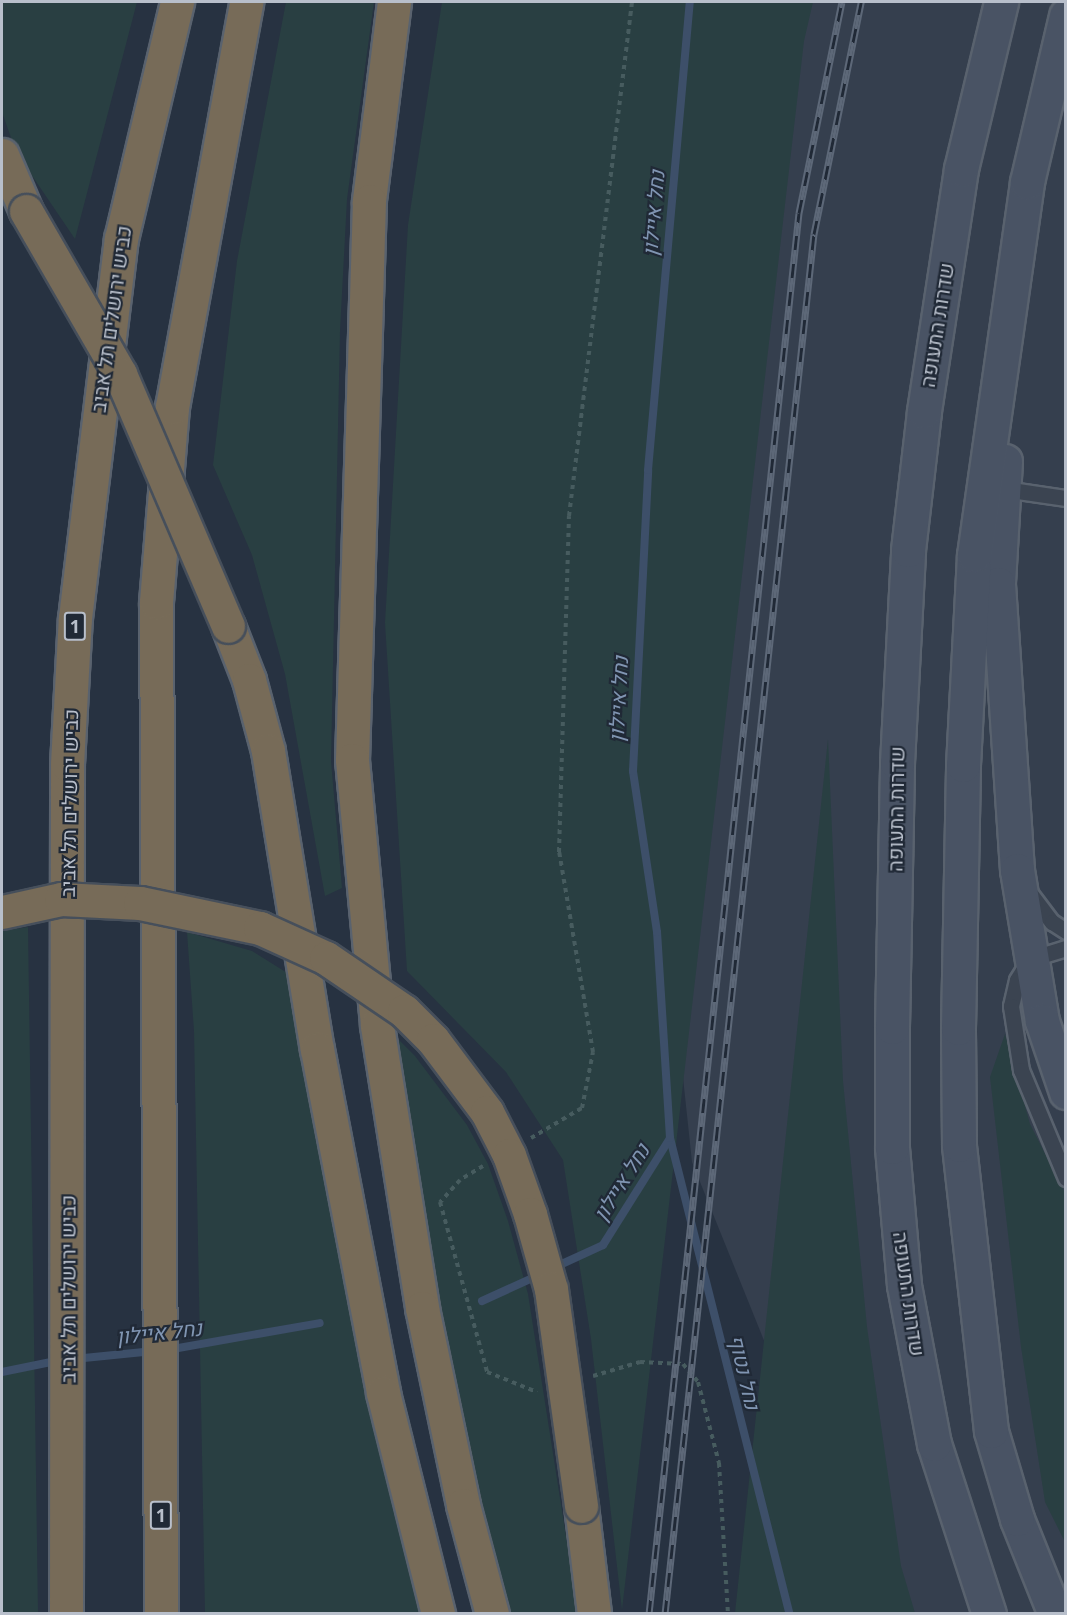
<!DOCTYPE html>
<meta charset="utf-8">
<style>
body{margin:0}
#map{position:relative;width:1067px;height:1615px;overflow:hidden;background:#273241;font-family:"Noto Sans",Heebo,sans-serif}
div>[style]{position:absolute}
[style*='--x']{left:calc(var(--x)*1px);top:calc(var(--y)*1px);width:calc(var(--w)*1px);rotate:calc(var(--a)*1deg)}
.airport>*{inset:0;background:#353f4e}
.green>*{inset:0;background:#293f42}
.stream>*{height:8px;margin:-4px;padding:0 4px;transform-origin:4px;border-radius:4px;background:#3d4f69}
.path>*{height:4px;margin-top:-2px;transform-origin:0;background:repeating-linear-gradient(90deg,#475c5f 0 4.5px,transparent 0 9px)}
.roads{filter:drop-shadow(2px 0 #59626e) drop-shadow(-2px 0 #59626e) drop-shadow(0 2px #59626e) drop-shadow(0 -2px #59626e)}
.service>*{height:15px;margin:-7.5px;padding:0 7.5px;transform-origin:7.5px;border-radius:7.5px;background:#3b4451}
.secondary>*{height:33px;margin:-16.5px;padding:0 16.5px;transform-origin:16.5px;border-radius:16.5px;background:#495364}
.motorway>*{height:33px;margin:-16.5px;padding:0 16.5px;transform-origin:16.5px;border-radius:16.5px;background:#776b58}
.rail>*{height:7px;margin-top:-3.5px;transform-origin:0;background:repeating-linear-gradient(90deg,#202936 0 14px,#5d6878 0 28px);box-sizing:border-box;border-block:2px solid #5d6878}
.bridges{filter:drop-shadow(2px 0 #464f5b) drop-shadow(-2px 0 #464f5b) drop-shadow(0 2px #464f5b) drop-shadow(0 -2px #464f5b)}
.motorway-bridge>*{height:33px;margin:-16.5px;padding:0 16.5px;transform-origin:16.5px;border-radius:16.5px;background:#776b58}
span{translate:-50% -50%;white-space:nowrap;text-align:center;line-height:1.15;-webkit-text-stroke:4.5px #202936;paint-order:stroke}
.shield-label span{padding:2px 4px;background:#202936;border:2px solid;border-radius:4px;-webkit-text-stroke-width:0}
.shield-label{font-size:18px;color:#b8bfcb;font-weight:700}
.street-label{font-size:20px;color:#b8bfcb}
.water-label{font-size:21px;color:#8095b2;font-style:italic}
.frame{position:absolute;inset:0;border:3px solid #b8bfcb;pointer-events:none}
</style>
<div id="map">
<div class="airport">
<div style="clip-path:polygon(711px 2px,1065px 2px,1065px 1613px,874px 1613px,692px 1162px,649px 758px)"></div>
</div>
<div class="green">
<div style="clip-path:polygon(2px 2px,137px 2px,75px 239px,16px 152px,2px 112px)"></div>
<div style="clip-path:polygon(286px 2px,374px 2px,347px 199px,340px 331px,331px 761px,342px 888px,325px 896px,285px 674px,252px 555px,213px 465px,237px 261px)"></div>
<div style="clip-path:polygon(442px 2px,813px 2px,804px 41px,622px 1610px,591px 1339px,563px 1160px,506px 1072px,407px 971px,385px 623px,408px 225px)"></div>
<div style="clip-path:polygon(828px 739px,843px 1081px,867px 1327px,901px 1566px,915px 1613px,735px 1613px)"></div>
<div style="clip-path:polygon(28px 927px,38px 1613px,2px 1614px,2px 931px)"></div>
<div style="clip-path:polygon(187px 932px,252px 951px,292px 976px,304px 1074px,388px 1488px,422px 1613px,205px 1613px,194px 1031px)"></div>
<div style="clip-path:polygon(388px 1029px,415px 1056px,467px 1125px,488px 1164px,508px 1221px,528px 1294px,578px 1613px,504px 1613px,475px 1510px)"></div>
<div style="clip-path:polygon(1005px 1034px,1030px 1124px,1065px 1193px,1065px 1542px,1045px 1502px,1021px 1347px,990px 1077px)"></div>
</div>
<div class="stream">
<div style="--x:670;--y:1138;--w:491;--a:75.9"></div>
<div style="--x:553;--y:1268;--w:55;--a:-24.7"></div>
<div style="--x:603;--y:1245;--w:126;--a:-57.9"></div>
<div style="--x:670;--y:1138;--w:206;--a:-93.6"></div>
<div style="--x:657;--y:932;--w:163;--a:-98.5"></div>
<div style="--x:633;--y:771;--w:301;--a:-87.1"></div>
<div style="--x:648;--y:470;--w:470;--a:-84.9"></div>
<div style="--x:482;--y:1301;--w:63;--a:-24.5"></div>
<div style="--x:167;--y:1350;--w:155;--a:-10"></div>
<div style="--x:74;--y:1359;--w:80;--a:-5.7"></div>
<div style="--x:2;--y:1372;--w:60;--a:-11.5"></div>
</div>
<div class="path">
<div style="--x:531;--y:1138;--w:59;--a:-30.5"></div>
<div style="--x:582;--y:1108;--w:57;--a:-78.9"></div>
<div style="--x:593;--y:1052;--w:203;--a:-99.6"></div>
<div style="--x:559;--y:852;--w:336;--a:-88.3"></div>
<div style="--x:569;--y:516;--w:518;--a:-83.01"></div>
<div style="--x:483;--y:1166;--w:27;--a:149"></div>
<div style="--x:460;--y:1180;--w:30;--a:132"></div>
<div style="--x:440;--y:1202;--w:176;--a:74.5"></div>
<div style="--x:487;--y:1372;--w:54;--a:21.8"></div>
<div style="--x:593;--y:1376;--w:49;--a:-16.6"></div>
<div style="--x:640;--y:1362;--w:43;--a:2.7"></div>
<div style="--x:683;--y:1364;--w:23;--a:50"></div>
<div style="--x:698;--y:1382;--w:84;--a:75.5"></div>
<div style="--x:719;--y:1463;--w:151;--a:86.6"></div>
</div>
<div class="roads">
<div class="service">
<div style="--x:1004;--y:489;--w:63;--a:8.3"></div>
<div style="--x:1029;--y:892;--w:38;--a:53"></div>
<div style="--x:1052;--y:922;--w:17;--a:33"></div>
<div style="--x:1066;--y:948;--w:38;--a:163"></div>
<div style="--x:1030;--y:959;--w:25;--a:122"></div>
<div style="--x:1017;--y:980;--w:27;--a:103"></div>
<div style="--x:1011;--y:1006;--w:65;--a:81.1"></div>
<div style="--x:1021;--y:1070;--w:117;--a:67.4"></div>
</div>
<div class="secondary">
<div style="--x:1005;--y:461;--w:123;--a:93.3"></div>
<div style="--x:998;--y:584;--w:287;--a:86.2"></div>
<div style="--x:1017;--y:870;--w:153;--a:80.6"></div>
<div style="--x:1042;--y:1021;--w:75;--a:71.3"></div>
<div style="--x:989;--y:1614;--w:179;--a:-107.9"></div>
<div style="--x:934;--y:1444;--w:162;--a:-100.7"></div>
<div style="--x:904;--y:1285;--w:139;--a:-95"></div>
<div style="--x:892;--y:1147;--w:120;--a:-90"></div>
<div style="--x:892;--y:1027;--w:264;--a:-88.9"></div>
<div style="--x:897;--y:763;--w:213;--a:-87"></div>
<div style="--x:908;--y:550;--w:140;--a:-83.4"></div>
<div style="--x:924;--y:411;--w:245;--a:-81.3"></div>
<div style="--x:961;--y:169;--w:172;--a:-76.5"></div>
<div style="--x:1055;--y:1614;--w:102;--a:-111.8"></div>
<div style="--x:1017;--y:1519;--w:92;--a:-106.5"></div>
<div style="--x:991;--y:1431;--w:288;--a:-96.4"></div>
<div style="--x:959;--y:1145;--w:117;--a:-90.5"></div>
<div style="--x:958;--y:1028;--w:263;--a:-88.9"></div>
<div style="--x:963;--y:765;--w:210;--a:-87"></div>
<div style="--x:974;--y:555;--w:377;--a:-81.9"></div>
<div style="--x:1027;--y:182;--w:171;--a:-76.8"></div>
</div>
<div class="motorway">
<div style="--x:394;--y:2;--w:201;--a:97.2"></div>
<div style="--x:369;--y:201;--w:559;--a:91.74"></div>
<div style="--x:352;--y:760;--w:267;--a:84.6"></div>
<div style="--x:377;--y:1026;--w:286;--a:80.9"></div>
<div style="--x:422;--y:1308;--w:201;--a:78.2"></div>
<div style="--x:463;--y:1505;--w:113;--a:75.1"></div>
<div style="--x:2;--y:155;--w:61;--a:66.8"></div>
<div style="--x:228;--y:626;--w:58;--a:68.7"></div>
<div style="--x:249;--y:680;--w:73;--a:75"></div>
<div style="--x:268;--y:751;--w:302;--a:80.7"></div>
<div style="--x:317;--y:1049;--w:350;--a:79.1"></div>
<div style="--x:383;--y:1393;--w:228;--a:76"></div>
<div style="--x:581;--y:1506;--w:109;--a:83.1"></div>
<div style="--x:66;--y:1614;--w:850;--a:-89.93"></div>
<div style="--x:67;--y:764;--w:146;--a:-86.9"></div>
<div style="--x:75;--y:618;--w:382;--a:-83.1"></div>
<div style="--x:121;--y:239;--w:244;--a:-76.7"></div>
<div style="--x:161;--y:1614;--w:1012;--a:-90.28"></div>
<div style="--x:156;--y:602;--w:196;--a:-85.3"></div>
<div style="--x:172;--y:407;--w:412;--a:-79.6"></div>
</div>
</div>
<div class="rail">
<div style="--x:649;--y:1614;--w:1409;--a:-83.89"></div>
<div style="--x:799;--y:213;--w:215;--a:-78.5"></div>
<div style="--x:665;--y:1614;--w:1388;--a:-83.84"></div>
<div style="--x:814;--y:234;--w:237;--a:-78.5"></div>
</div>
<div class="bridges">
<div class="motorway-bridge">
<div style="--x:26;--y:211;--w:188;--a:60"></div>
<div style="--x:120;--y:374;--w:274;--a:66.8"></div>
<div style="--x:2;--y:912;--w:60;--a:-12.4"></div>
<div style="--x:61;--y:899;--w:79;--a:2.9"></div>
<div style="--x:140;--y:903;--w:123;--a:11.8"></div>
<div style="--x:260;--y:928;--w:72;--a:24.4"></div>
<div style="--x:326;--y:958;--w:94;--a:34.2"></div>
<div style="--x:404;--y:1011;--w:41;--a:45"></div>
<div style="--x:433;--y:1040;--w:90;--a:53.1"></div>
<div style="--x:487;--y:1112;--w:48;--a:62.9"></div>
<div style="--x:509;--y:1155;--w:63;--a:70.4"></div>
<div style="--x:530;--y:1214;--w:78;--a:74.4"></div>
<div style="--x:551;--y:1289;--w:219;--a:82.1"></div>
</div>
</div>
<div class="shield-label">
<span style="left:75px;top:626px">1</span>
<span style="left:161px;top:1515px">1</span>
</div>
<div class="street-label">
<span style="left:111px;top:319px;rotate:-82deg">כביש ירושלים תל אביב</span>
<span style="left:937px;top:325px;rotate:-81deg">שדרות התעופה</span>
<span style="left:69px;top:803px;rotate:-89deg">כביש ירושלים תל אביב</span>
<span style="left:896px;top:809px;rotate:-89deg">שדרות התעופה</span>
<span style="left:68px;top:1289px;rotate:-90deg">כביש ירושלים תל אביב</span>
<span style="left:909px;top:1294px;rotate:82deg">שדרות התעופה</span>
</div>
<div class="water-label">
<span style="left:653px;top:213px;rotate:-85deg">נחל איילון</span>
<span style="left:618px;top:699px;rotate:-87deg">נחל איילון</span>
<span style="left:621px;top:1182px;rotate:-58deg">נחל איילון</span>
<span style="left:159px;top:1332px;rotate:-6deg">נחל איילון</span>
<span style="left:745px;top:1372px;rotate:77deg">נחל נטוף</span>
</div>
<div class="frame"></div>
</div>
